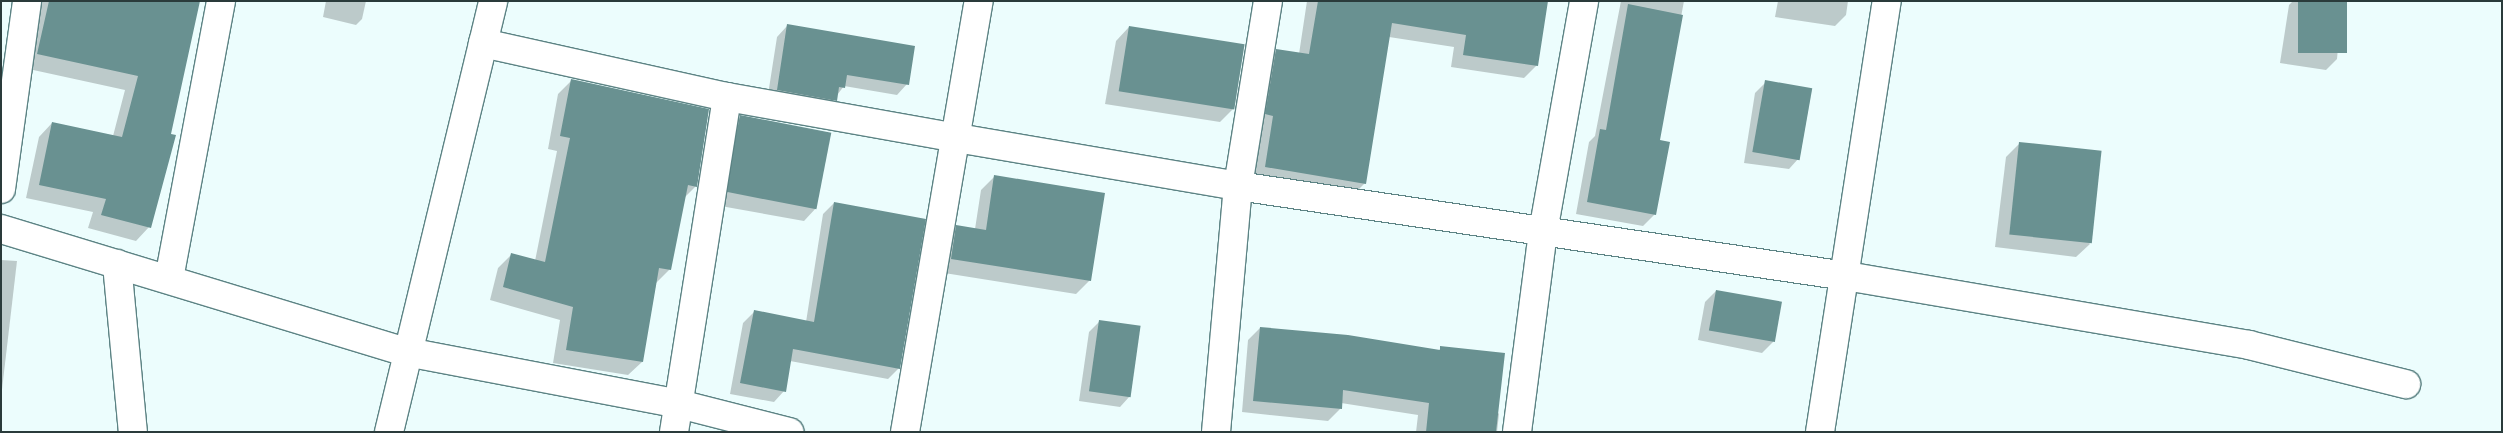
<!DOCTYPE html>
<style>
body{margin:0}
#map{position:relative;width:2503px;height:433px;overflow:hidden;background:#ecfdfd;font-family:"IBM Plex Serif",serif}
div>[style]{position:absolute}
[style*='--x']{left:calc(var(--x)*1px);top:calc(var(--y)*1px);width:calc(var(--w)*1px);rotate:calc(var(--a)*1deg)}
.shadow>*{inset:0;background:#0003}
.building>*{inset:0;background:#699191;transform-origin:0 0}
.roads{filter:drop-shadow(1px 0 #5c8384) drop-shadow(-1px 0 #5c8384) drop-shadow(0 1px #5c8384) drop-shadow(0 -1px #5c8384)}
.minor>*{height:28px;margin:-14px;padding:0 14px;transform-origin:14px;border-radius:14px;background:#fff}
.tertiary>*{height:28px;margin:-14px;padding:0 14px;transform-origin:14px;border-radius:14px;background:#fff}
span{translate:-50% -50%;white-space:nowrap;text-align:center;line-height:1.15;-webkit-text-stroke:4.5px #ecfdfd;paint-order:stroke}
.frame{position:absolute;inset:0;border:2px solid #2a3b3b;pointer-events:none}
</style>
<div id="map">
<div class="shadow">
<div style="clip-path:polygon(38px 1px,198px 1px,149px 227px,136px 241px,88px 228px,93px 212px,26px 198px,39px 137px,52px 123px,113px 136px,125px 90px,24px 68px)"></div>
<div style="clip-path:polygon(326px 1px,366px 1px,362px 19px,356px 25px,323px 17px)"></div>
<div style="clip-path:polygon(1307px 1px,1547px 1px,1537px 65px,1524px 78px,1451px 67px,1454px 47px,1389px 37px,1365px 183px,1352px 196px,1253px 179px,1262px 128px,1254px 126px,1264px 63px,1276px 51px,1299px 54px)"></div>
<div style="clip-path:polygon(1621px 1px,1684px 1px,1658px 141px,1655px 214px,1643px 226px,1576px 214px,1589px 142px,1595px 136px)"></div>
<div style="clip-path:polygon(1778px 1px,1848px 1px,1846px 15px,1835px 26px,1775px 17px)"></div>
<div style="clip-path:polygon(2293px 1px,2342px 1px,2337px 59px,2326px 70px,2280px 63px,2289px 5px)"></div>
<div style="clip-path:polygon(787px 26px,907px 84px,897px 95px,844px 86px,825px 111px,767px 101px,777px 37px)"></div>
<div style="clip-path:polygon(1129px 27px,1244px 45px,1233px 109px,1220px 122px,1105px 104px,1116px 41px)"></div>
<div style="clip-path:polygon(571px 81px,696px 186px,684px 198px,670px 269px,656px 283px,642px 362px,628px 375px,553px 363px,560px 320px,490px 300px,498px 268px,512px 254px,535px 261px,557px 151px,548px 149px,558px 94px)"></div>
<div style="clip-path:polygon(1766px 82px,1799px 158px,1789px 169px,1744px 163px,1755px 93px)"></div>
<div style="clip-path:polygon(740px 117px,817px 207px,804px 221px,715px 205px,727px 130px)"></div>
<div style="clip-path:polygon(2020px 143px,2090px 244px,2076px 257px,1995px 247px,2006px 157px)"></div>
<div style="clip-path:polygon(995px 176px,1090px 280px,1076px 294px,938px 272px,943px 240px,957px 226px,975px 229px,981px 190px)"></div>
<div style="clip-path:polygon(834px 203px,899px 368px,888px 379px,790px 361px,784px 391px,774px 402px,730px 394px,743px 323px,754px 312px,806px 322px,823px 214px)"></div>
<div style="clip-path:polygon(1px 260px,17px 261px,1px 398px)"></div>
<div style="clip-path:polygon(1716px 291px,1780px 303px,1773px 342px,1762px 353px,1698px 340px,1705px 302px)"></div>
<div style="clip-path:polygon(1100px 321px,1130px 396px,1120px 407px,1079px 401px,1089px 332px)"></div>
<div style="clip-path:polygon(1260px 328px,1438px 351px,1441px 348px,1499px 414px,1497px 432px,1416px 432px,1418px 415px,1341px 403px,1340px 409px,1328px 421px,1242px 412px,1248px 340px)"></div>
</div>
<div class="building">
<div style="clip-path:polygon(49px 1px,200px 1px,171px 134px,176px 135px,151px 228px,101px 215px,106px 199px,39px 185px,52px 122px,122px 137px,138px 76px,37px 54px)"></div>
<div style="clip-path:polygon(1318px 1px,1548px 1px,1538px 66px,1463px 55px,1466px 35px,1392px 23px,1366px 184px,1265px 167px,1273px 116px,1265px 114px,1276px 49px,1309px 54px)"></div>
<div style="left:2298px;top:1px;width:49px;height:52px"></div>
<div style="clip-path:polygon(1628px 4px,1683px 15px,1660px 140px,1670px 142px,1656px 215px,1587px 202px,1600px 129px,1606px 130px)"></div>
<div style="clip-path:polygon(787px 24px,915px 46px,909px 85px,847px 75px,845px 88px,839px 87px,837px 101px,777px 90px)"></div>
<div style="left:1129px;top:26px;width:117px;height:66px;rotate:9deg"></div>
<div style="clip-path:polygon(571px 79px,709px 109px,697px 187px,688px 185px,671px 270px,659px 268px,643px 362px,566px 350px,573px 307px,503px 287px,511px 253px,545px 262px,570px 138px,560px 136px)"></div>
<div style="left:1765px;top:80px;width:48px;height:73px;rotate:10deg"></div>
<div style="left:740px;top:115px;width:93px;height:78px;rotate:11deg"></div>
<div style="left:2019px;top:142px;width:83px;height:93px;rotate:6deg"></div>
<div style="clip-path:polygon(994px 175px,1105px 193px,1091px 281px,951px 259px,956px 225px,986px 230px)"></div>
<div style="clip-path:polygon(834px 202px,926px 219px,900px 369px,793px 349px,786px 392px,740px 383px,754px 310px,814px 322px)"></div>
<div style="left:1716px;top:290px;width:67px;height:41px;rotate:10deg"></div>
<div style="left:1099px;top:320px;width:42px;height:72px;rotate:8deg"></div>
<div style="clip-path:polygon(1260px 327px,1348px 335px,1440px 350px,1440px 346px,1505px 353px,1496px 432px,1426px 432px,1429px 403px,1343px 390px,1342px 409px,1253px 401px)"></div>
</div>
<div class="roads">
<div class="minor">
<div style="--x:483;--y:43;--w:250;--a:12.5"></div>
<div style="--x:727;--y:97;--w:234;--a:10.1"></div>
<div style="--x:957;--y:138;--w:285;--a:9.7"></div>
<div style="--x:1238;--y:186;--w:615;--a:8.42"></div>
<div style="--x:1846;--y:276;--w:409;--a:9.7"></div>
<div style="--x:2249;--y:345;--w:162;--a:14"></div>
<div style="--x:1;--y:189;--w:190;--a:-82.1"></div>
<div style="--x:1;--y:229;--w:424;--a:16.9"></div>
<div style="--x:407;--y:352;--w:277;--a:10.8"></div>
<div style="--x:679;--y:404;--w:114;--a:14.3"></div>
<div style="--x:117;--y:264;--w:169;--a:84.6"></div>
<div style="--x:169;--y:279;--w:283;--a:-79.4"></div>
<div style="--x:674;--y:432;--w:339;--a:-81"></div>
<div style="--x:905;--y:432;--w:437;--a:-80.3"></div>
<div style="--x:1216;--y:432;--w:247;--a:-84.9"></div>
<div style="--x:1238;--y:186;--w:187;--a:-80.8"></div>
<div style="--x:1517;--y:432;--w:202;--a:-82.6"></div>
<div style="--x:1543;--y:232;--w:235;--a:-79.9"></div>
<div style="--x:1820;--y:432;--w:436;--a:-81.2"></div>
</div>
<div class="tertiary">
<div style="--x:389;--y:432;--w:443;--a:-76.4"></div>
</div>
</div>
<div class="frame"></div>
</div>
